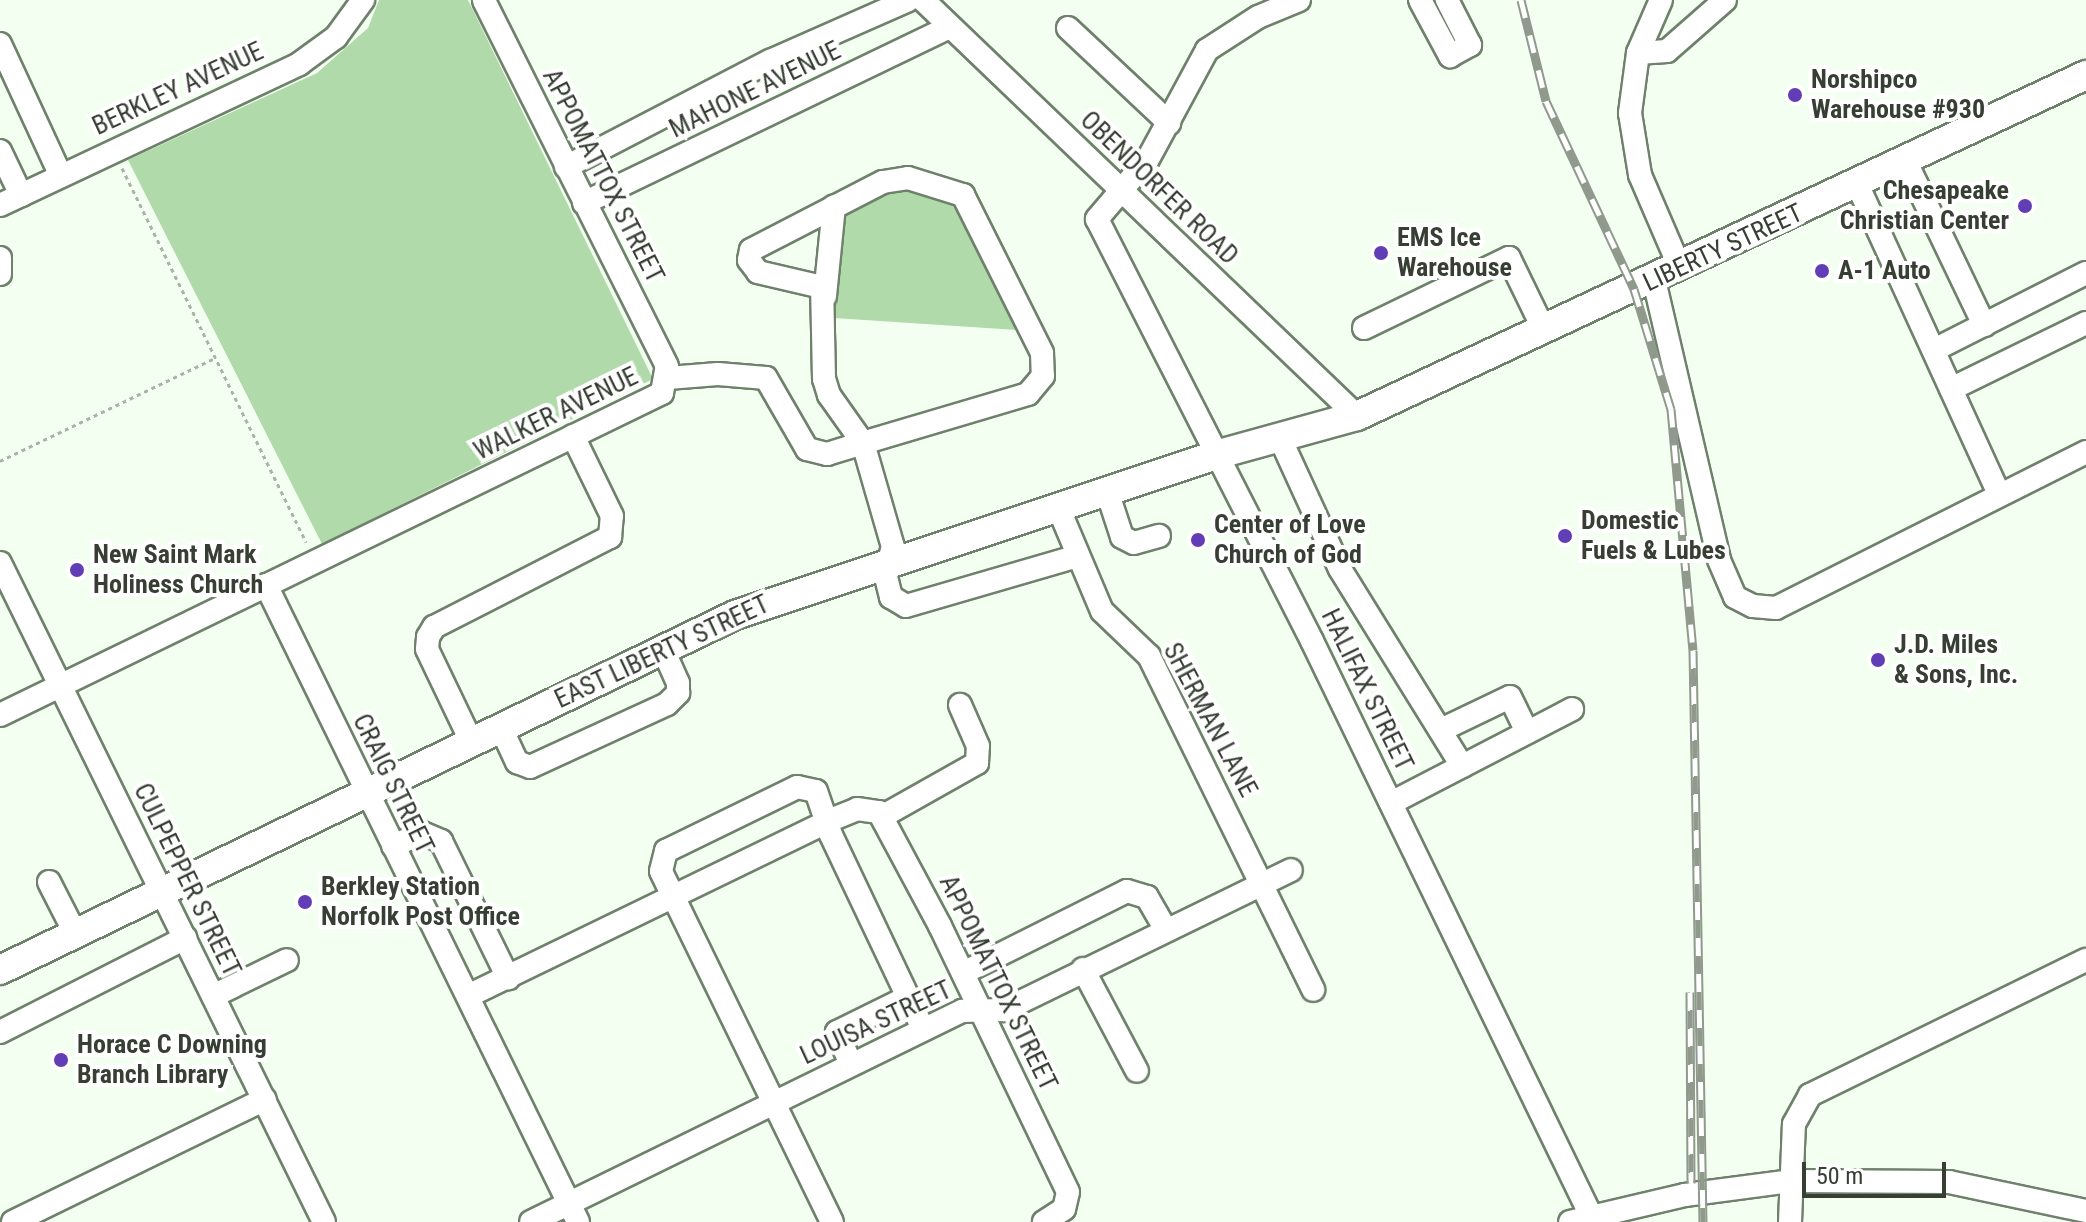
<!DOCTYPE html>
<style>
body{margin:0}
#map{position:relative;width:2086px;height:1222px;overflow:hidden;background:#f3fff0;font-family:"Roboto Condensed",sans-serif}
div>[style]{position:absolute}
[style*='--x']{left:calc(var(--x)*1px);top:calc(var(--y)*1px);width:calc(var(--w)*1px);rotate:calc(var(--a)*1deg)}
.green>*{inset:0;background:#b0daa9}
.path>*{height:3px;margin-top:-1.5px;transform-origin:0;background:repeating-linear-gradient(90deg,#a9b4a7 0 4px,transparent 0 8px)}
.roads{filter:drop-shadow(2px 0 #6e816b) drop-shadow(-2px 0 #6e816b) drop-shadow(0 2px #6e816b) drop-shadow(0 -2px #6e816b)}
.minor>*{height:22px;margin:-11px;padding:0 11px;transform-origin:11px;border-radius:11px;background:#fff}
.major>*{height:28px;margin:-14px;padding:0 14px;transform-origin:14px;border-radius:14px;background:#fff}
.rail>*{height:9px;margin-top:-4.5px;transform-origin:0;background:repeating-linear-gradient(90deg,#fff 0 18px,#8f998c 0 36px);box-sizing:border-box;border-block:2px solid #8f998c}
.dots>*{width:22px;height:22px;translate:-50% -50%;box-sizing:border-box;border:4px solid #fff;border-radius:50%}
span{translate:-50% -50%;white-space:nowrap;text-align:center;line-height:1.15;-webkit-text-stroke:8px #fff;paint-order:stroke}
.poi-label{font-size:26px;color:#373f35;font-weight:700}
.left{translate:0 -50%;text-align:left}
.right{translate:-100% -50%;text-align:right}
.street-label{font-size:26px;color:#373f35}
.scale{position:absolute;left:1802px;top:1162px;width:144px;height:36px;box-sizing:border-box;border:4px solid #373f35;border-top:0;padding-left:10px;font-size:24px;line-height:28px;white-space:nowrap;color:#373f35;-webkit-text-stroke:6px #fff;paint-order:stroke}
</style>
<div id="map">
<div class="green">
<div style="clip-path:polygon(379px 0,468px 0,653px 379px,322px 544px,128px 160px,317px 73px,368px 28px)"></div>
<div style="clip-path:polygon(918px 177px,928px 179px,960px 214px,1017px 330px,834px 318px,840px 214px)"></div>
</div>
<div class="path">
<div style="--x:122;--y:168;--w:417;--a:63.8"></div>
<div style="--x:0;--y:461;--w:238;--a:-25.6"></div>
</div>
<div class="roads">
<div class="minor">
<div style="--x:923;--y:0;--w:601;--a:43.79"></div>
<div style="--x:1299;--y:0;--w:44;--a:157.5"></div>
<div style="--x:1258;--y:17;--w:61;--a:147.1"></div>
<div style="--x:1207;--y:50;--w:124;--a:118.4"></div>
<div style="--x:1148;--y:159;--w:79;--a:130.4"></div>
<div style="--x:1097;--y:219;--w:474;--a:63"></div>
<div style="--x:1312;--y:641;--w:646;--a:64.11"></div>
<div style="--x:1420;--y:0;--w:64;--a:61.8"></div>
<div style="--x:1450;--y:56;--w:23;--a:-29"></div>
<div style="--x:1470;--y:45;--w:51;--a:-117.1"></div>
<div style="--x:1661;--y:0;--w:58;--a:113.5"></div>
<div style="--x:1638;--y:53;--w:61;--a:97.6"></div>
<div style="--x:1630;--y:113;--w:63;--a:80.8"></div>
<div style="--x:1640;--y:175;--w:101;--a:66.7"></div>
<div style="--x:1068;--y:28;--w:139;--a:43.2"></div>
<div style="--x:0;--y:44;--w:145;--a:65.2"></div>
<div style="--x:1638;--y:53;--w:29;--a:-4"></div>
<div style="--x:1667;--y:51;--w:77;--a:-41.3"></div>
<div style="--x:0;--y:151;--w:49;--a:64.5"></div>
<div style="--x:1906;--y:162;--w:181;--a:64.4"></div>
<div style="--x:566;--y:167;--w:230;--a:-27.5"></div>
<div style="--x:770;--y:61;--w:151;--a:-23.8"></div>
<div style="--x:1858;--y:186;--w:339;--a:65.4"></div>
<div style="--x:584;--y:203;--w:406;--a:-25.7"></div>
<div style="--x:0;--y:205;--w:331;--a:-25.2"></div>
<div style="--x:299;--y:64;--w:46;--a:-36.1"></div>
<div style="--x:336;--y:37;--w:46;--a:-53.9"></div>
<div style="--x:0;--y:258;--w:16;--a:90"></div>
<div style="--x:1654;--y:280;--w:287;--a:76.9"></div>
<div style="--x:1719;--y:560;--w:40;--a:66.6"></div>
<div style="--x:1735;--y:597;--w:20;--a:27"></div>
<div style="--x:1753;--y:606;--w:23;--a:5"></div>
<div style="--x:1776;--y:608;--w:347;--a:-26.7"></div>
<div style="--x:825;--y:296;--w:90;--a:-84.3"></div>
<div style="--x:1364;--y:328;--w:161;--a:-25.8"></div>
<div style="--x:1509;--y:258;--w:80;--a:64.1"></div>
<div style="--x:1934;--y:350;--w:170;--a:-26.9"></div>
<div style="--x:668;--y:378;--w:50;--a:-4.6"></div>
<div style="--x:718;--y:374;--w:48;--a:4.8"></div>
<div style="--x:766;--y:378;--w:82;--a:60"></div>
<div style="--x:807;--y:449;--w:21;--a:14"></div>
<div style="--x:827;--y:454;--w:38;--a:-17"></div>
<div style="--x:863;--y:443;--w:59;--a:-125.3"></div>
<div style="--x:829;--y:395;--w:17;--a:-107"></div>
<div style="--x:824;--y:379;--w:92;--a:-91.2"></div>
<div style="--x:822;--y:287;--w:66;--a:-166.8"></div>
<div style="--x:758;--y:272;--w:15;--a:-127"></div>
<div style="--x:749;--y:260;--w:10;--a:-79"></div>
<div style="--x:751;--y:250;--w:148;--a:-27.3"></div>
<div style="--x:883;--y:182;--w:25;--a:-9"></div>
<div style="--x:908;--y:178;--w:58;--a:17.2"></div>
<div style="--x:963;--y:195;--w:177;--a:63.4"></div>
<div style="--x:1042;--y:353;--w:23;--a:88"></div>
<div style="--x:1043;--y:376;--w:23;--a:130"></div>
<div style="--x:1028;--y:394;--w:172;--a:163.5"></div>
<div style="--x:863;--y:443;--w:108;--a:73.9"></div>
<div style="--x:893;--y:547;--w:27;--a:107"></div>
<div style="--x:885;--y:573;--w:25;--a:76"></div>
<div style="--x:891;--y:597;--w:17;--a:31"></div>
<div style="--x:906;--y:606;--w:179;--a:-16.2"></div>
<div style="--x:1951;--y:389;--w:150;--a:-26.1"></div>
<div style="--x:1280;--y:438;--w:144;--a:65.4"></div>
<div style="--x:1340;--y:569;--w:232;--a:58.2"></div>
<div style="--x:1107;--y:491;--w:48;--a:71.9"></div>
<div style="--x:1122;--y:537;--w:13;--a:27"></div>
<div style="--x:1134;--y:543;--w:26;--a:-16"></div>
<div style="--x:1058;--y:507;--w:113;--a:67.1"></div>
<div style="--x:1102;--y:611;--w:65;--a:43.8"></div>
<div style="--x:1149;--y:656;--w:372;--a:63.8"></div>
<div style="--x:0;--y:563;--w:734;--a:63.82"></div>
<div style="--x:266;--y:585;--w:709;--a:63.9"></div>
<div style="--x:0;--y:715;--w:736;--a:-25.94"></div>
<div style="--x:662;--y:393;--w:27;--a:-80"></div>
<div style="--x:667;--y:366;--w:409;--a:-116.6"></div>
<div style="--x:501;--y:728;--w:38;--a:65"></div>
<div style="--x:517;--y:762;--w:14;--a:21"></div>
<div style="--x:530;--y:767;--w:151;--a:-24.7"></div>
<div style="--x:667;--y:704;--w:16;--a:-45"></div>
<div style="--x:678;--y:693;--w:10;--a:-90"></div>
<div style="--x:678;--y:683;--w:36;--a:-114"></div>
<div style="--x:1441;--y:730;--w:76;--a:-25.6"></div>
<div style="--x:1510;--y:697;--w:39;--a:64"></div>
<div style="--x:472;--y:743;--w:104;--a:-115.6"></div>
<div style="--x:427;--y:649;--w:12;--a:-85"></div>
<div style="--x:428;--y:637;--w:12;--a:-59"></div>
<div style="--x:434;--y:627;--w:198;--a:-27.1"></div>
<div style="--x:610;--y:537;--w:21;--a:-85"></div>
<div style="--x:612;--y:516;--w:89;--a:-116"></div>
<div style="--x:1391;--y:803;--w:204;--a:-27.4"></div>
<div style="--x:883;--y:816;--w:108;--a:-29.4"></div>
<div style="--x:977;--y:763;--w:17;--a:-87"></div>
<div style="--x:978;--y:746;--w:45;--a:-113.7"></div>
<div style="--x:393;--y:846;--w:32;--a:-24"></div>
<div style="--x:422;--y:833;--w:21;--a:23"></div>
<div style="--x:441;--y:841;--w:153;--a:63.9"></div>
<div style="--x:49;--y:882;--w:57;--a:63"></div>
<div style="--x:1083;--y:969;--w:115;--a:62.1"></div>
<div style="--x:963;--y:973;--w:183;--a:-26.6"></div>
<div style="--x:1127;--y:891;--w:21;--a:17"></div>
<div style="--x:1147;--y:897;--w:36;--a:60"></div>
<div style="--x:213;--y:996;--w:82;--a:-25.9"></div>
<div style="--x:468;--y:996;--w:400;--a:-25.9"></div>
<div style="--x:828;--y:821;--w:31;--a:-22"></div>
<div style="--x:857;--y:809;--w:22;--a:8"></div>
<div style="--x:879;--y:812;--w:129;--a:61.8"></div>
<div style="--x:940;--y:926;--w:295;--a:64.3"></div>
<div style="--x:1068;--y:1192;--w:17;--a:103"></div>
<div style="--x:1064;--y:1209;--w:24;--a:147"></div>
<div style="--x:0;--y:1032;--w:208;--a:-26.9"></div>
<div style="--x:851;--y:1064;--w:35;--a:-114"></div>
<div style="--x:837;--y:1032;--w:79;--a:-26.2"></div>
<div style="--x:13;--y:1222;--w:280;--a:-26"></div>
<div style="--x:531;--y:1222;--w:480;--a:-26.1"></div>
<div style="--x:962;--y:1011;--w:42;--a:-1.4"></div>
<div style="--x:1004;--y:1010;--w:319;--a:-26"></div>
<div style="--x:832;--y:1222;--w:390;--a:-116"></div>
<div style="--x:661;--y:871;--w:21;--a:-76"></div>
<div style="--x:666;--y:851;--w:146;--a:-26"></div>
<div style="--x:797;--y:787;--w:19;--a:12"></div>
<div style="--x:816;--y:791;--w:46;--a:71.2"></div>
<div style="--x:831;--y:835;--w:215;--a:64.6"></div>
<div style="--x:1570;--y:1222;--w:118;--a:-13.2"></div>
<div style="--x:1685;--y:1195;--w:108;--a:-7.5"></div>
<div style="--x:1792;--y:1181;--w:157;--a:0.4"></div>
<div style="--x:1949;--y:1182;--w:140;--a:12"></div>
<div style="--x:1790;--y:1222;--w:98;--a:-87.7"></div>
<div style="--x:1794;--y:1124;--w:33;--a:-61"></div>
<div style="--x:1810;--y:1095;--w:307;--a:-26.1"></div>
</div>
<div class="major">
<div style="--x:0;--y:970;--w:816;--a:-25.78"></div>
<div style="--x:735;--y:615;--w:510;--a:-18.4"></div>
<div style="--x:1219;--y:454;--w:143;--a:-15.4"></div>
<div style="--x:1357;--y:416;--w:805;--a:-25.07"></div>
</div>
</div>
<div class="rail">
<div style="--x:1521;--y:0;--w:104;--a:76.1"></div>
<div style="--x:1546;--y:101;--w:208;--a:64.9"></div>
<div style="--x:1634;--y:289;--w:126;--a:72.9"></div>
<div style="--x:1671;--y:409;--w:242;--a:84.8"></div>
<div style="--x:1693;--y:650;--w:572;--a:89"></div>
<div style="--x:1690;--y:992;--w:191;--a:89.7"></div>
</div>
<div class="dots">
<div style="left:1795px;top:95px;background:#613eb6"></div>
<div style="left:2025px;top:206px;background:#613eb6"></div>
<div style="left:1381px;top:253px;background:#613eb6"></div>
<div style="left:1822px;top:271px;background:#613eb6"></div>
<div style="left:1565px;top:536px;background:#613eb6"></div>
<div style="left:1198px;top:540px;background:#613eb6"></div>
<div style="left:77px;top:570px;background:#613eb6"></div>
<div style="left:1878px;top:660px;background:#613eb6"></div>
<div style="left:305px;top:902px;background:#613eb6"></div>
<div style="left:61px;top:1060px;background:#613eb6"></div>
</div>
<div class="poi-label">
<span class="left" style="left:1811px;top:95px">Norshipco<br>Warehouse #930</span>
<span class="right" style="left:2009px;top:206px">Chesapeake<br>Christian Center</span>
<span class="left" style="left:1397px;top:253px">EMS Ice<br>Warehouse</span>
<span class="left" style="left:1838px;top:271px">A-1 Auto</span>
<span class="left" style="left:1581px;top:536px">Domestic<br>Fuels &amp; Lubes</span>
<span class="left" style="left:1214px;top:540px">Center of Love<br>Church of God</span>
<span class="left" style="left:93px;top:570px">New Saint Mark<br>Holiness Church</span>
<span class="left" style="left:1894px;top:660px">J.D. Miles<br>&amp; Sons, Inc.</span>
<span class="left" style="left:321px;top:902px">Berkley Station<br>Norfolk Post Office</span>
<span class="left" style="left:77px;top:1060px">Horace C Downing<br>Branch Library</span>
</div>
<div class="street-label">
<span style="left:178px;top:89px;rotate:-25deg">BERKLEY AVENUE</span>
<span style="left:755px;top:90px;rotate:-26deg">MAHONE AVENUE</span>
<span style="left:603px;top:176px;rotate:63deg">APPOMATTOX STREET</span>
<span style="left:1159px;top:188px;rotate:44deg">OBENDORFER ROAD</span>
<span style="left:1723px;top:248px;rotate:-25deg">LIBERTY STREET</span>
<span style="left:556px;top:414px;rotate:-26deg">WALKER AVENUE</span>
<span style="left:662px;top:652px;rotate:-25deg">EAST LIBERTY STREET</span>
<span style="left:1367px;top:690px;rotate:64deg">HALIFAX STREET</span>
<span style="left:1210px;top:720px;rotate:62deg">SHERMAN LANE</span>
<span style="left:393px;top:784px;rotate:64deg">CRAIG STREET</span>
<span style="left:187px;top:880px;rotate:64deg">CULPEPPER STREET</span>
<span style="left:998px;top:983px;rotate:64deg">APPOMATTOX STREET</span>
<span style="left:876px;top:1023px;rotate:-25deg">LOUISA STREET</span>
</div>
<div class="scale">50 m</div>
</div>
